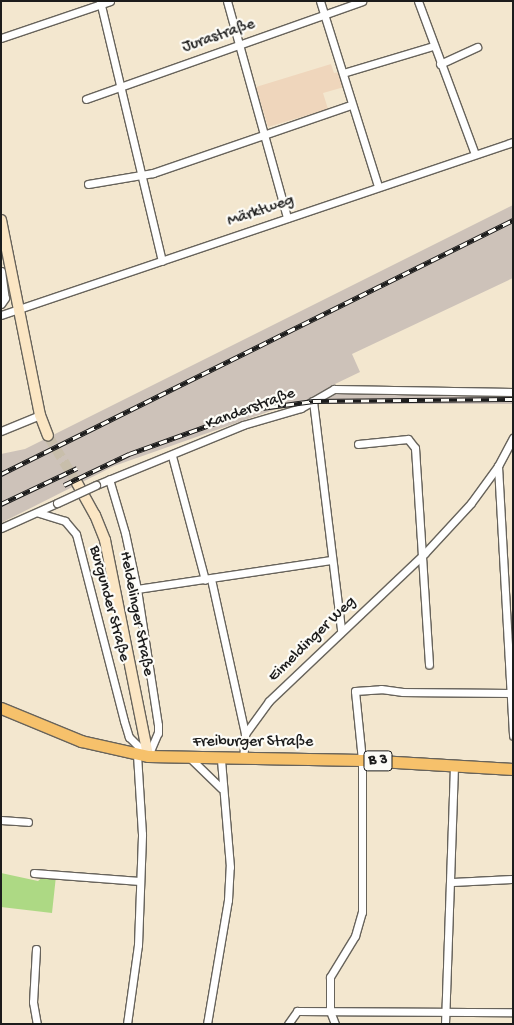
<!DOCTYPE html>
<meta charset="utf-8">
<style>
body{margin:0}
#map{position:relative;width:514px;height:1025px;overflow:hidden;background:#f3e7cf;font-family:"Gochi Hand",sans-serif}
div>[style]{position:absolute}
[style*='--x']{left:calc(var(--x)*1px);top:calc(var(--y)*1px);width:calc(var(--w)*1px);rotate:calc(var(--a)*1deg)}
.built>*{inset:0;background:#efd6bc}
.industrial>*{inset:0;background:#cdc2b9}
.green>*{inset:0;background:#add984}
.secondary-tunnel>*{height:10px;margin-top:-5px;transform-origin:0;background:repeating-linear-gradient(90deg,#c8beab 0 10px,transparent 0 15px)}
.roads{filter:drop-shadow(1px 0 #67635b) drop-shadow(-1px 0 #67635b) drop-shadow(0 1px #67635b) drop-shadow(0 -1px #67635b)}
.street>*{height:7px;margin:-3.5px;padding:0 3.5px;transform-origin:3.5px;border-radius:3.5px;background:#fff}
.secondary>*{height:10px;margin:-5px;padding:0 5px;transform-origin:5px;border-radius:5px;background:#fbe6c4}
.primary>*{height:11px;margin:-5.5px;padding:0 5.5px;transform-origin:5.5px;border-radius:5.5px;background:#f6c16b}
.rail>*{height:4.5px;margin-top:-2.25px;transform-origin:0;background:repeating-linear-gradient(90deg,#fdfcf7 0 8px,#1c1c1c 0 16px);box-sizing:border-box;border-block:1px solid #1c1c1c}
.bridges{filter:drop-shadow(1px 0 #67635b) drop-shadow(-1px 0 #67635b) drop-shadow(0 1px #67635b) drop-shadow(0 -1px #67635b)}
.street-bridge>*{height:7px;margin:-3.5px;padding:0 3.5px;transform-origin:3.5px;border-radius:3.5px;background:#fff}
span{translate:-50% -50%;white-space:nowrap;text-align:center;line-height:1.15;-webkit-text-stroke:4.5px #fdfcf7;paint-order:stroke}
.shield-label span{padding:1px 4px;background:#fdfcf7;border:1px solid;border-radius:4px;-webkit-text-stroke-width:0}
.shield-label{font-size:15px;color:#1c1c1c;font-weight:700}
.street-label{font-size:16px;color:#1c1c1c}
.frame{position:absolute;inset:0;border:2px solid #1c1c1c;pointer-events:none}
</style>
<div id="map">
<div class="built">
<div style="clip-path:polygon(331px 64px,334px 73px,340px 72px,344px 87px,323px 93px,328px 109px,268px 127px,256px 87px)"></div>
</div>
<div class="industrial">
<div style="clip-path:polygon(513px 205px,513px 278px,352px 354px,360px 372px,335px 384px,343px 394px,513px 395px,513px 404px,319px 404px,279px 408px,114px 466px,1px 523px,1px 454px,25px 449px)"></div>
</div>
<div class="green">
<div style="clip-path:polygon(1px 873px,38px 881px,45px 875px,56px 876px,52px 913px,1px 907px)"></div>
</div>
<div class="secondary-tunnel">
<div style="--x:48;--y:436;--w:55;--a:58.3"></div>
</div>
<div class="roads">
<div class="street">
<div style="--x:100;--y:1;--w:267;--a:76.6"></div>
<div style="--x:227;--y:1;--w:225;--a:74.5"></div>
<div style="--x:320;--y:1;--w:194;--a:72.6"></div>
<div style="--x:418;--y:1;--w:163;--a:69.6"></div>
<div style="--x:1;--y:38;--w:115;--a:-18.7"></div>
<div style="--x:440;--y:64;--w:41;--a:-24.7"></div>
<div style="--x:343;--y:73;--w:94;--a:-16.7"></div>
<div style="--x:86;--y:99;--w:293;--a:-19.5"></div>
<div style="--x:88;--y:184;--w:66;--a:-9.6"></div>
<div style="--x:153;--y:173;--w:209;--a:-19"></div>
<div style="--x:1;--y:271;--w:27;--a:82"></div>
<div style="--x:5;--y:298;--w:7;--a:124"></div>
<div style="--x:1;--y:315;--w:540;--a:-18.67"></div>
<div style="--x:313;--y:401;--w:231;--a:83"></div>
<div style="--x:1;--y:431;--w:42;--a:-22.3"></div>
<div style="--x:358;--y:444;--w:50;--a:-5.7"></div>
<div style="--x:408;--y:439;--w:11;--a:52"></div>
<div style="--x:415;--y:448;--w:217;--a:86.3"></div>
<div style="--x:172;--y:456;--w:128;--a:75.1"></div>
<div style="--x:498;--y:466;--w:270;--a:86.8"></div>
<div style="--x:96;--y:485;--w:159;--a:-22.2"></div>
<div style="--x:243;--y:425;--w:60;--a:-16.3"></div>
<div style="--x:301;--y:408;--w:38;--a:-30"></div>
<div style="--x:334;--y:389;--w:179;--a:1"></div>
<div style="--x:39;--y:513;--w:27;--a:17"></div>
<div style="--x:65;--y:521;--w:17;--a:50"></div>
<div style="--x:76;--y:534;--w:193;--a:75.6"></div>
<div style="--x:124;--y:721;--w:17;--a:73"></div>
<div style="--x:129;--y:737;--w:27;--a:45"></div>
<div style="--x:148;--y:756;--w:25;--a:-67"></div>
<div style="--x:158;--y:733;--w:8;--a:-90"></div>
<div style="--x:158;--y:725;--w:138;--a:-98.8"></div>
<div style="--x:137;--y:589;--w:57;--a:-102.1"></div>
<div style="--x:125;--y:533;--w:56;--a:-106.5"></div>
<div style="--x:1;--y:528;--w:61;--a:-24.1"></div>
<div style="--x:211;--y:579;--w:159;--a:77.6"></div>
<div style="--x:137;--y:589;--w:196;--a:-8.5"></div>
<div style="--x:190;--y:758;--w:43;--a:44.1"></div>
<div style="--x:243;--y:759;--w:25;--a:-85"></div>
<div style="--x:245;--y:734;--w:41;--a:-54"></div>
<div style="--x:269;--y:701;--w:214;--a:-43.5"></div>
<div style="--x:424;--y:554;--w:69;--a:-47.3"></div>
<div style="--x:471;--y:503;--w:46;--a:-53.9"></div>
<div style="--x:498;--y:466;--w:32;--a:-62"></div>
<div style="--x:1;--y:820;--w:27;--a:4"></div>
<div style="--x:34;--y:873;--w:106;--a:4.3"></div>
<div style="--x:451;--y:882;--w:62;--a:-2.8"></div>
<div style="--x:36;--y:949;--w:53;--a:93.2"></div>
<div style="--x:33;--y:1002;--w:22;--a:80"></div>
<div style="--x:127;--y:1024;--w:80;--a:-82.1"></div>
<div style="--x:138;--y:945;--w:111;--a:-87.9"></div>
<div style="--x:142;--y:834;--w:79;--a:-93.6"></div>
<div style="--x:207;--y:1024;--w:126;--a:-80.4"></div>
<div style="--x:228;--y:900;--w:33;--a:-87"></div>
<div style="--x:230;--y:867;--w:108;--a:-94.8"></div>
<div style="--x:288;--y:1024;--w:16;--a:-55"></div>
<div style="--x:297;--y:1011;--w:216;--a:0.3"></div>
<div style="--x:335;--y:1024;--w:14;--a:-111"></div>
<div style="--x:330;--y:1011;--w:34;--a:-90"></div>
<div style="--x:330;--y:977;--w:48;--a:-58.6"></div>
<div style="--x:355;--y:936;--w:25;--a:-74"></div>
<div style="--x:362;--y:912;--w:152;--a:-90"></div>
<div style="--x:362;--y:760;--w:69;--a:-95.8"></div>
<div style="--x:355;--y:691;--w:26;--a:-4"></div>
<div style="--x:381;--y:689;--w:22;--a:8"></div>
<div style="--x:403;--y:692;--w:105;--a:0.5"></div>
<div style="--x:445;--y:1024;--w:258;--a:-88"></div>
</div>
<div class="secondary">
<div style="--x:1;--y:220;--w:199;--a:78.7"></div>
<div style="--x:40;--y:415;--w:22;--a:69"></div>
<div style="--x:77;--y:483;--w:37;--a:61"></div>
<div style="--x:95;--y:515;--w:27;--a:68"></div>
<div style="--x:105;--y:540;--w:220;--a:78.7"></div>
</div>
<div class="primary">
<div style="--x:1;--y:708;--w:87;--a:22.4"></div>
<div style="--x:81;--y:741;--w:69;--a:12.6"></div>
<div style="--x:148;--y:756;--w:214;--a:1.1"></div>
<div style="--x:362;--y:760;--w:151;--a:3.4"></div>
</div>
</div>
<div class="rail">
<div style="--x:1;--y:474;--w:572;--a:-26.39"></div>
<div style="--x:64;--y:485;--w:72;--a:-25.5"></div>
<div style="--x:129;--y:454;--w:133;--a:-19.8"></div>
<div style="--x:254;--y:409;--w:60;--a:-7.7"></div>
<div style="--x:313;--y:401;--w:200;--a:-0.6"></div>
<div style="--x:1;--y:504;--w:84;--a:-25.3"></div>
</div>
<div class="bridges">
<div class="street-bridge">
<div style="--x:57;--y:503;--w:43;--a:-24.8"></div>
</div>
</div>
<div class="shield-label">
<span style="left:378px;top:761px">B 3</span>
</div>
<div class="street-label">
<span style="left:219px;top:37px;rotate:-19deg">Jurastraße</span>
<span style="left:261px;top:212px;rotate:-19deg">Märktweg</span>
<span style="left:251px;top:410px;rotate:-20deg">Kanderstraße</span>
<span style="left:108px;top:604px;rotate:75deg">Burgunder Straße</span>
<span style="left:135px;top:614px;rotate:79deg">Heldelinger Straße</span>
<span style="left:313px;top:640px;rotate:-44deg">Eimeldinger Weg</span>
<span style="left:253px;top:743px">Freiburger Straße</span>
</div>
<div class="frame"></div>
</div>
